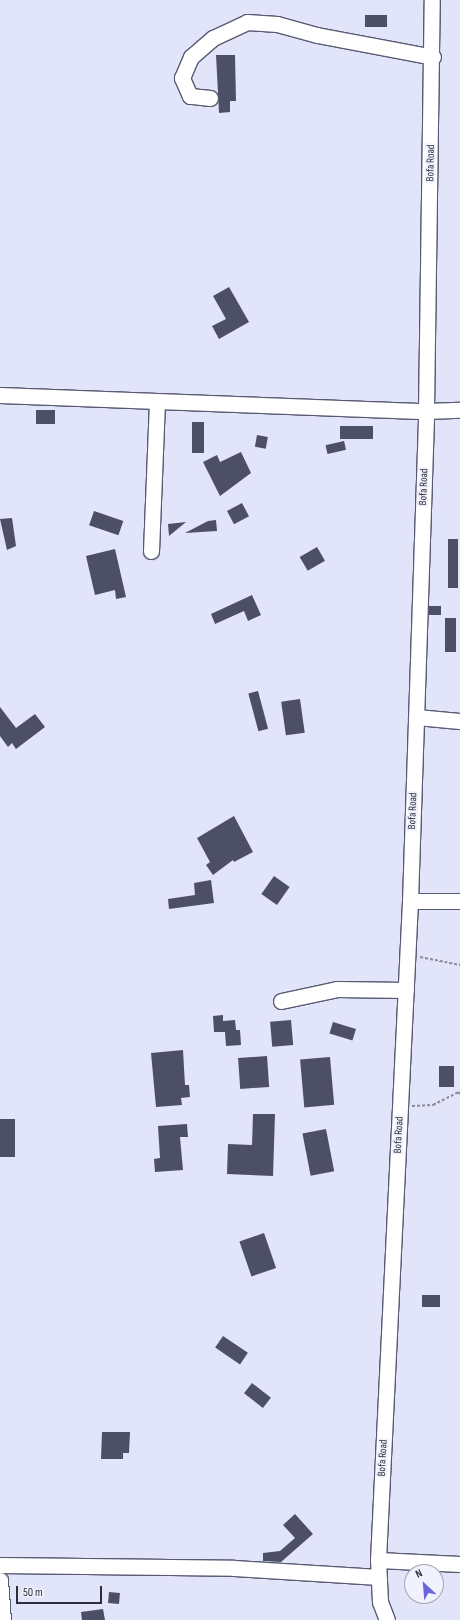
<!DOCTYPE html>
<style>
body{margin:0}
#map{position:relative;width:460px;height:1620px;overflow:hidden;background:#e2e4fa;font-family:"Sofia Sans Condensed",sans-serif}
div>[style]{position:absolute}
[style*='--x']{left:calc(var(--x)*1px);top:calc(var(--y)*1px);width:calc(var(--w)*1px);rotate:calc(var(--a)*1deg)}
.building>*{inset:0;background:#4d4f66;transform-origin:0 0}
.path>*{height:2px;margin-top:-1px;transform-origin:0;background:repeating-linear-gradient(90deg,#898b9b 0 3px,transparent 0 5px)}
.roads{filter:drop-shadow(1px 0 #585a72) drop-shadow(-1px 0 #585a72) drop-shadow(0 1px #585a72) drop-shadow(0 -1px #585a72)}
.minor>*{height:15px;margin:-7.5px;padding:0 7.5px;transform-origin:7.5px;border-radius:7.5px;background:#fff}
span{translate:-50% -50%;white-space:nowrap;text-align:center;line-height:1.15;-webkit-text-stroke:4px #f1f2fe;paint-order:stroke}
.street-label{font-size:11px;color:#2d2e38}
.north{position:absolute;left:404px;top:1564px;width:40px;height:40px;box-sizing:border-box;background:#f1f2fe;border:1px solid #a3a4af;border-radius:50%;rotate:334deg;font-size:11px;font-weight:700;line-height:16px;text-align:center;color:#2d2e38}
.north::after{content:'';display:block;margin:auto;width:14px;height:18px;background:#6866df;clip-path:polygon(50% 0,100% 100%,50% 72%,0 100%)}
.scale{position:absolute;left:16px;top:1586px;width:86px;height:18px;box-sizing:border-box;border:2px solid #2d2e38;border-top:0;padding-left:5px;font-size:12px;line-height:14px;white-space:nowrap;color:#2d2e38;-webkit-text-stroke:3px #f1f2fe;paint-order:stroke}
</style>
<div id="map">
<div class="building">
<div style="left:365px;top:15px;width:22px;height:12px"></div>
<div style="clip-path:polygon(216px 55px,235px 55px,236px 101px,230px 101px,230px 112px,219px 113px)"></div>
<div style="clip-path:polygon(229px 287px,249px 322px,219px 339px,212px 326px,226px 319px,213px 296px)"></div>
<div style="left:36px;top:410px;width:19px;height:14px"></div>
<div style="left:192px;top:422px;width:12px;height:31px"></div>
<div style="left:340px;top:426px;width:33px;height:13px"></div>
<div style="left:257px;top:435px;width:11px;height:12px;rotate:10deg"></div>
<div style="left:344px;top:441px;width:9px;height:19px;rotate:77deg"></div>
<div style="clip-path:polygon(241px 452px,251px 473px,220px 496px,203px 462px,217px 455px,220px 462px)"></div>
<div style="left:242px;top:503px;width:15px;height:17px;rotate:62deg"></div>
<div style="left:94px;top:511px;width:31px;height:15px;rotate:19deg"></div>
<div style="clip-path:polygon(12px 518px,16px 546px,7px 550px,0 519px)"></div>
<div style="clip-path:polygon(216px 520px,217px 531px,185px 533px,208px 521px)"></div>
<div style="clip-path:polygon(186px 522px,169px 536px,168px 524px)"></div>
<div style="left:448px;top:539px;width:10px;height:49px"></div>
<div style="left:317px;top:547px;width:16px;height:20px;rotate:60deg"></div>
<div style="clip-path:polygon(115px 549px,126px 597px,116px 599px,115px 590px,95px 595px,86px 556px)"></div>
<div style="clip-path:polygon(252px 595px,261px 615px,248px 621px,244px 611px,215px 624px,211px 614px)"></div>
<div style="left:429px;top:606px;width:12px;height:9px"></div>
<div style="left:445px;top:618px;width:11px;height:34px"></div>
<div style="left:258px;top:691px;width:39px;height:10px;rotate:75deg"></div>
<div style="left:300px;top:699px;width:34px;height:19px;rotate:82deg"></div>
<div style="clip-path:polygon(0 707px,16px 728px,35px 714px,45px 727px,16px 749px,12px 743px,8px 747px,0 736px)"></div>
<div style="clip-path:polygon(234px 816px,253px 852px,234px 862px,233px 860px,213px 875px,206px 865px,210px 862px,197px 838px)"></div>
<div style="left:274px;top:876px;width:19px;height:22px;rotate:35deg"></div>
<div style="clip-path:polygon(211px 880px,214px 903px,169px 909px,168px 899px,195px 895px,194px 883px)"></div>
<div style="clip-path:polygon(223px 1015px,223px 1021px,235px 1020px,236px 1030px,240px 1030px,241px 1045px,226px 1046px,225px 1032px,214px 1032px,213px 1016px)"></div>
<div style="left:291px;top:1020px;width:25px;height:21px;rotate:85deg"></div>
<div style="left:333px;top:1022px;width:24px;height:12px;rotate:17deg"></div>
<div style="clip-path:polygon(183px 1050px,185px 1085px,189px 1085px,190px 1097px,181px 1098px,182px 1105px,156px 1107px,151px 1053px)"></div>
<div style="left:267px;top:1056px;width:31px;height:29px;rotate:86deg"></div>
<div style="left:330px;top:1057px;width:48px;height:30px;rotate:85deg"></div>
<div style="left:439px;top:1066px;width:15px;height:21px"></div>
<div style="clip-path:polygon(253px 1114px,275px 1114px,273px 1176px,227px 1174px,228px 1144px,252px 1145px)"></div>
<div style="left:0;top:1119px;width:15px;height:38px"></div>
<div style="clip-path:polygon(187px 1124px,188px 1137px,180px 1137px,183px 1170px,155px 1172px,154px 1159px,160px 1158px,158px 1126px)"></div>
<div style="left:326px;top:1129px;width:43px;height:24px;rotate:79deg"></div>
<div style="left:264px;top:1233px;width:37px;height:26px;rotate:71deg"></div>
<div style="left:422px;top:1295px;width:18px;height:12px"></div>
<div style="left:223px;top:1336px;width:30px;height:14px;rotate:34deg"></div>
<div style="left:252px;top:1383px;width:24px;height:13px;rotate:38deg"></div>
<div style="clip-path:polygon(102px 1432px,130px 1432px,129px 1453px,123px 1453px,123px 1459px,101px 1459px)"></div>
<div style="clip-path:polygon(295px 1514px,313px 1534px,281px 1562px,263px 1561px,263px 1553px,280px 1551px,295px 1538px,283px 1525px)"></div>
<div style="left:109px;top:1592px;width:11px;height:11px;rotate:5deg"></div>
<div style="clip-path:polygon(103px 1609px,105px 1620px,82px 1620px,81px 1612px)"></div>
</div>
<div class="path">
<div style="--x:420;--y:957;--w:41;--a:11.3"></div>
<div style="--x:412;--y:1106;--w:21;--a:-3"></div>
<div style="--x:433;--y:1105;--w:28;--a:-27"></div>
<div style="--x:458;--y:1092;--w:3;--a:45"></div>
</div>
<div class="roads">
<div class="minor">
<div style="--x:210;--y:98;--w:20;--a:-174"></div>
<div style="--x:190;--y:96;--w:20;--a:-114"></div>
<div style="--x:182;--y:78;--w:23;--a:-67"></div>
<div style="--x:191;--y:57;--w:29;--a:-41"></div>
<div style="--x:213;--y:38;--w:38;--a:-25"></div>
<div style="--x:247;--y:22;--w:30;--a:4"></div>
<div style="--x:277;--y:24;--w:41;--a:15.4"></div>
<div style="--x:317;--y:35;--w:118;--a:10.7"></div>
<div style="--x:0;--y:395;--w:426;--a:2.2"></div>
<div style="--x:426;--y:411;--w:34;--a:-2"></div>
<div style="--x:151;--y:551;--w:150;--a:-87.7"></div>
<div style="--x:416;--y:717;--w:44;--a:5.2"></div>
<div style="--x:410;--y:901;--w:50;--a:0"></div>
<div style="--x:281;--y:1001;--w:57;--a:-12.1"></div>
<div style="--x:337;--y:989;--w:69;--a:0.8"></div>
<div style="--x:378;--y:1560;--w:82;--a:2.8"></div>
<div style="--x:0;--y:1565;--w:234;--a:0.7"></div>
<div style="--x:234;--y:1568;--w:145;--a:3.6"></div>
<div style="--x:0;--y:1580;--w:40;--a:85.7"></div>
<div style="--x:387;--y:1620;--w:19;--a:-111"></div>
<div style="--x:380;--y:1602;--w:42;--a:-92.7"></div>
<div style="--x:378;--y:1560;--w:660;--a:-87.22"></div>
<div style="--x:410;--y:901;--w:490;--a:-88.1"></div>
<div style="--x:426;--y:411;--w:411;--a:-89.2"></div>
</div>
</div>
<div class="street-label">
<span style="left:431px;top:163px;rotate:-89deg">Bofa Road</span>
<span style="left:424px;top:487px;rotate:-88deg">Bofa Road</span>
<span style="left:413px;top:811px;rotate:-88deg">Bofa Road</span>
<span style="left:399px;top:1135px;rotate:-87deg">Bofa Road</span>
<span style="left:383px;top:1458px;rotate:-87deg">Bofa Road</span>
</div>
<div class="north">N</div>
<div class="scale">50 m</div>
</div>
